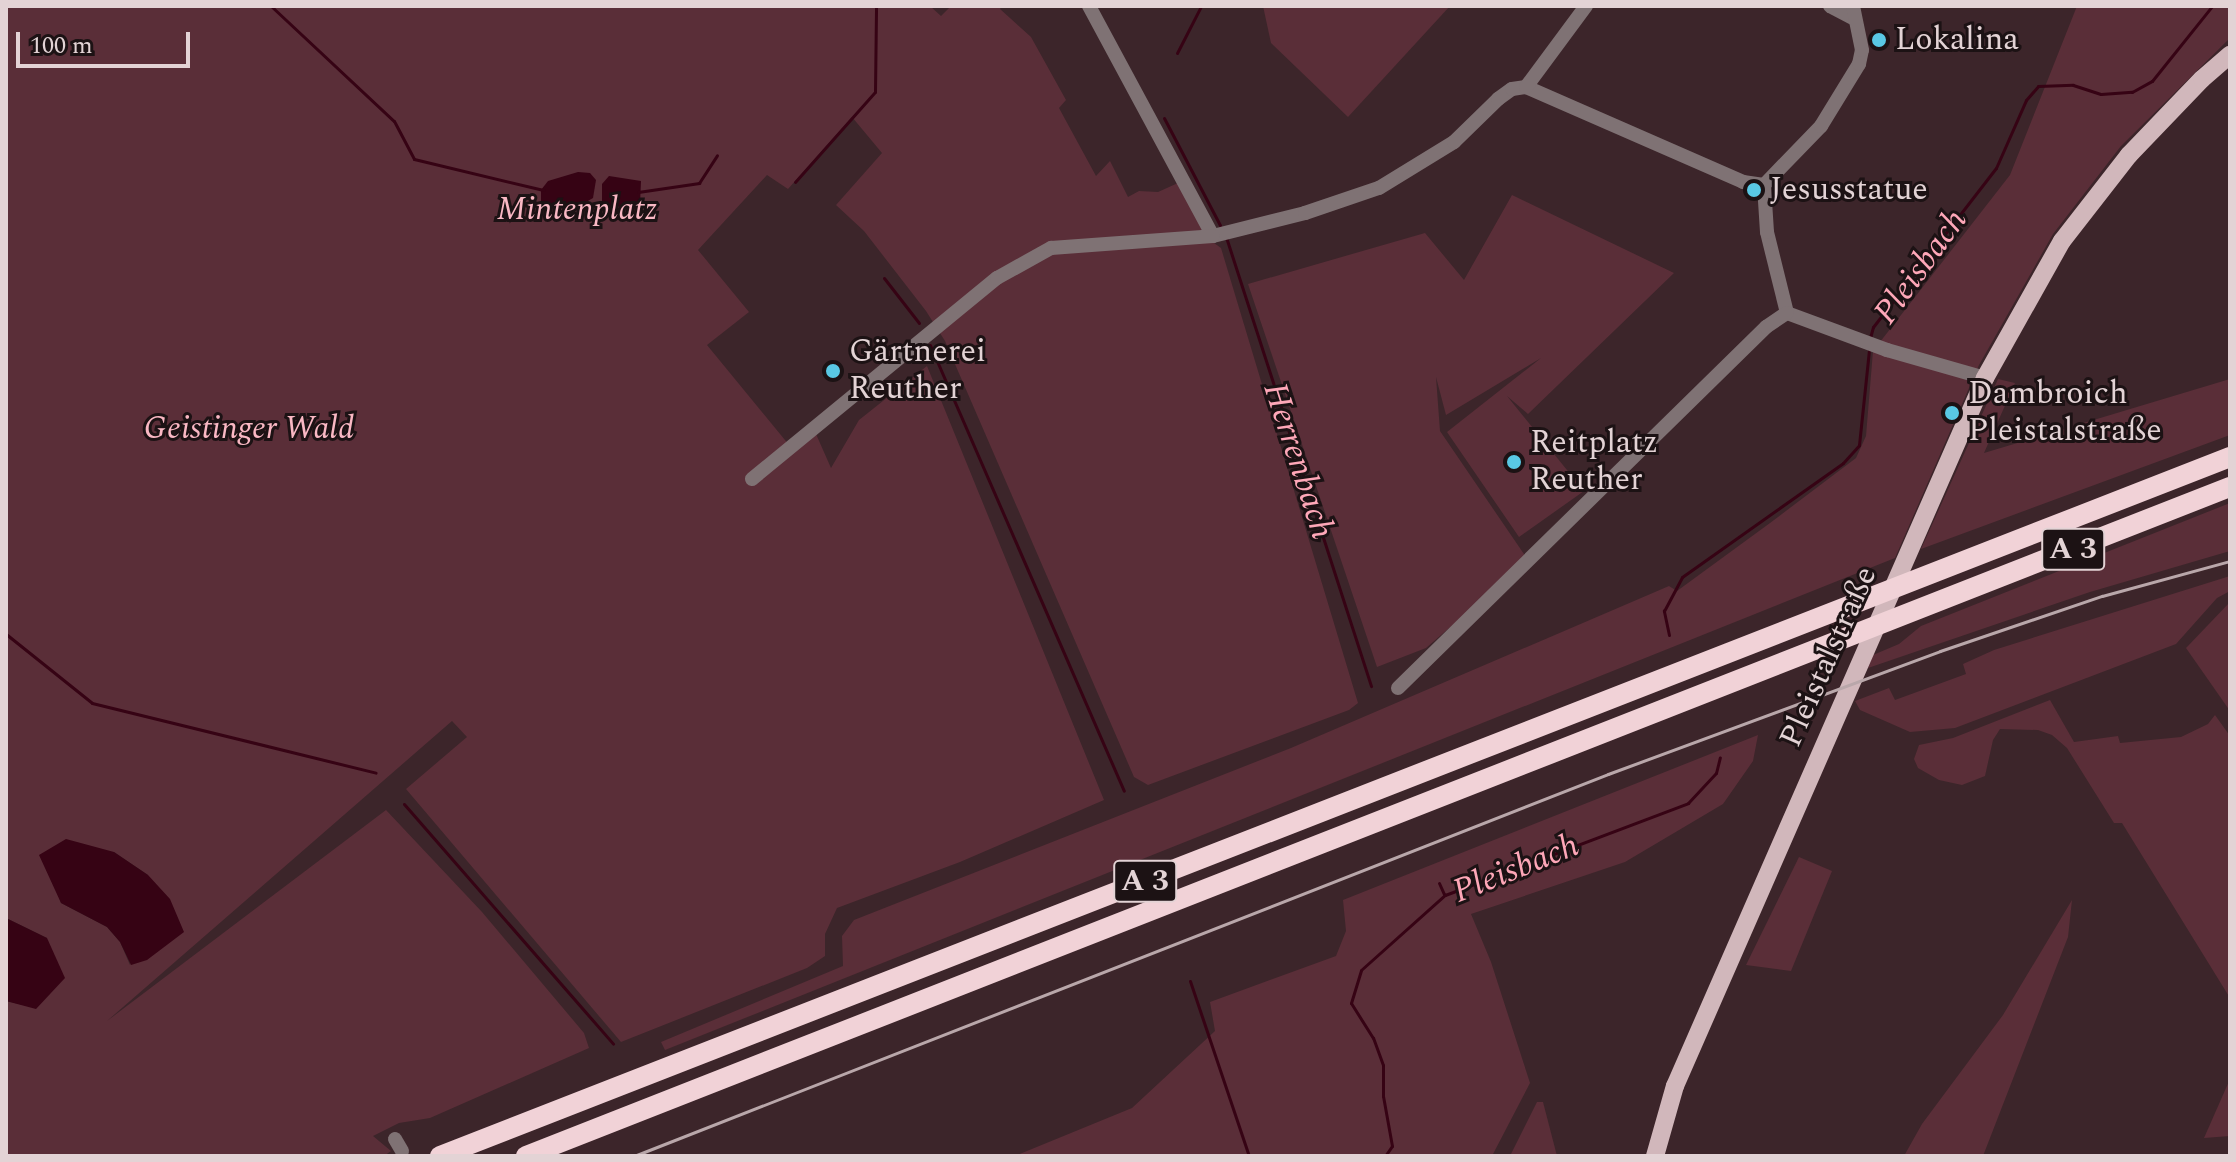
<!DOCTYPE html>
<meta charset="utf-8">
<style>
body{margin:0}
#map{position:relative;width:2236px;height:1162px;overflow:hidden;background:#3c252a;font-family:Spectral,serif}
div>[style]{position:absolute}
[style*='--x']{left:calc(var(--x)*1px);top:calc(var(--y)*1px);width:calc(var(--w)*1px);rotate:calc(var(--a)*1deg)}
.green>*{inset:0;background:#5a2e38}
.water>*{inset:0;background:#360314}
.stream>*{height:3px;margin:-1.5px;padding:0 1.5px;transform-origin:1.5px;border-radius:1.5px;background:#360314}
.minor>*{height:14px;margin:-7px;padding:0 7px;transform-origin:7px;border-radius:7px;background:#7f7274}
.major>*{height:18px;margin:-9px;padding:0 9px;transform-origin:9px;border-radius:9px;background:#d1b7bb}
.highway>*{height:20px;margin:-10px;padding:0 10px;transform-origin:10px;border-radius:10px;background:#f1d2d7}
.rail>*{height:3px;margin:-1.5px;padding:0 1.5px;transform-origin:1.5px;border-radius:1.5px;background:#b9a7aa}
.dots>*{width:22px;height:22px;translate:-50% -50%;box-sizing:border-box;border:4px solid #1c1214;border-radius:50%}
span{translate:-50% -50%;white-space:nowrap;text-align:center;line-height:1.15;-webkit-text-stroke:6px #1c1214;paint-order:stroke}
.shield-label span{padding:2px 6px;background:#1c1214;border:2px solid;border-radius:6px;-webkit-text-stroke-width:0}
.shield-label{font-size:30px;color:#e3d3d5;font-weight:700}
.poi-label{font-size:32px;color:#e3d3d5}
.left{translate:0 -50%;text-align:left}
.park-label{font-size:32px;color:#fab8c4;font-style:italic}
.street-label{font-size:32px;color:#e3d3d5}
.water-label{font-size:34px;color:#fea7b8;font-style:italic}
.frame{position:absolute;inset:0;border:8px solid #e3d3d5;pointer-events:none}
.scale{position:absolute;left:16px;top:32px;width:174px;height:36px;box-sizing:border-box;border:4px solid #e3d3d5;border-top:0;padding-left:10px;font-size:24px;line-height:28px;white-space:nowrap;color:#e3d3d5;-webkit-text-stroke:6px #1c1214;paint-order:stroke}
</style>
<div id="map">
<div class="green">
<div style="clip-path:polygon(evenodd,6px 6px,930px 6px,941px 16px,951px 6px,1002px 6px,1000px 9px,1031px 37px,1066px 100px,1059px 108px,1096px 176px,1110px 161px,1128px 197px,1139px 191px,1158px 192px,1178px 183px,1210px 240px,1221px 248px,1358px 703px,1349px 710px,1148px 785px,1134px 777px,945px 341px,926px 311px,864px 231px,836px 205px,882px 153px,852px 117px,788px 189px,767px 175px,698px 250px,749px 312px,707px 345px,794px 451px,816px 434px,831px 468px,859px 420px,927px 366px,1104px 800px,960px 862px,837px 908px,825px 934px,825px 956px,807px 968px,621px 1042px,406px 789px,467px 737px,452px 721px,107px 1021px,386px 810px,482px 912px,584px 1033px,589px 1048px,430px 1118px,399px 1123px,373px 1136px,391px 1151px,384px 1156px,6px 1156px,6px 1001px,36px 1008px,47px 938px,6px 918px,6px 6px,114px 852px,148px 875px,130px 965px,120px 942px,107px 927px,61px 903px,57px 891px,114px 852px)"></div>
<div style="clip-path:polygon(1263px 6px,1450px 6px,1348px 117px,1271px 43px)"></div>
<div style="clip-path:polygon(2077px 6px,2230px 6px,2230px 38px,2121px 146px,2053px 234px,1979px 365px,1895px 558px,665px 1050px,661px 1042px,843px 966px,842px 936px,854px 920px,1291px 748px,1669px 586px,1677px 591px,1770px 523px,1856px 458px,1866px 436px,1873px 351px,2010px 175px)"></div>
<div style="clip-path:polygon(1512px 195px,1674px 273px,1528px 414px,1507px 396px,1584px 491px,1519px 537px,1447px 432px,1541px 358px,1446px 415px,1436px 377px,1440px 431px,1528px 560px,1426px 648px,1377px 667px,1248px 284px,1425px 233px,1464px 280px)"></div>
<div style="clip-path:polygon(1998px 379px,2015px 383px,1984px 453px,2230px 379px,2230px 435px,1921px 549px)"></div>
<div style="clip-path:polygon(2230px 503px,2230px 551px,2090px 592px,1868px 668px,1873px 655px,1899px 644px,1921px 626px)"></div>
<div style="clip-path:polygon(2230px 576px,2230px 591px,2217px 598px,2176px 644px,1955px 728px,1910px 732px,1860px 710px,1855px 701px,1889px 688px,1895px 700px,1966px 674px,1963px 664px,1994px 650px)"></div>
<div style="clip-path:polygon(2230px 602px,2230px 711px,2186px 648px)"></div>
<div style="clip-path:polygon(2050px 700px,2074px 742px,2118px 736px,2120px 743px,2181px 737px,2208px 724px,2215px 715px,2230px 736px,2230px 998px,2122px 823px,2114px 823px,2067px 748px,2052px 735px,2038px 730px,2000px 729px,1993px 740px,1985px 776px,1962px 785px,1939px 780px,1918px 768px,1914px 759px,1919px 745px,1953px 738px)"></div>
<div style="clip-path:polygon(1758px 735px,1753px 761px,1723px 804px,1625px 862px,1471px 914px,1491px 962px,1530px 1083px,1492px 1156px,1015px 1156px,1132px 1108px,1215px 1031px,1210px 1002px,1336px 956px,1346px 931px,1343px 900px)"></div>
<div style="clip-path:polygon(1799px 857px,1832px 871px,1791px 971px,1746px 965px)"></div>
<div style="clip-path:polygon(2072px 900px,2068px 937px,1983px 1156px,1904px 1156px,1922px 1124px,2003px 1015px)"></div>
<div style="clip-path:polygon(2230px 1079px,2230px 1136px,2204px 1138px)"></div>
<div style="clip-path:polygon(1537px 1102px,1543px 1102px,1557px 1156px,1510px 1156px)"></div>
</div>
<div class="water">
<div style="clip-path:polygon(578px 172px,590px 173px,596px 180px,593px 198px,581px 205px,556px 206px,541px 202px,541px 190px,548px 181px)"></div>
<div style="clip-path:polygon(609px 176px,641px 181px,640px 204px,615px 207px,602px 203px,602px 184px)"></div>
<div style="clip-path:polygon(66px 839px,114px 852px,148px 875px,170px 899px,184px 932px,147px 960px,131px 965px,120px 942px,107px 927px,61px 903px,39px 855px)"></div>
<div style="clip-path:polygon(6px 918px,47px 938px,65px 978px,36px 1009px,6px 1001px)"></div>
</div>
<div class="stream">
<div style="--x:271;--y:6;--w:168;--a:43.1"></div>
<div style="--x:394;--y:121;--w:43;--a:62.2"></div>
<div style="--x:414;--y:159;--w:133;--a:13.5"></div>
<div style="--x:1177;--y:53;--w:53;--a:-62.9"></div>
<div style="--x:1164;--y:118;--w:121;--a:62.4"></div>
<div style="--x:795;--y:182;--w:120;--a:-48.4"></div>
<div style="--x:875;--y:92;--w:86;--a:-89.3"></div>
<div style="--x:638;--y:192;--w:62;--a:-8.4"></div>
<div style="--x:699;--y:183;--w:33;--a:-57"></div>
<div style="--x:1226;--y:237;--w:472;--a:72.1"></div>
<div style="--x:884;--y:278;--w:57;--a:52.1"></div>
<div style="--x:1870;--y:338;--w:11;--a:-75"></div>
<div style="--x:1873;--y:327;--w:201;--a:-52.3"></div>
<div style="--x:1996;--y:168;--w:74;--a:-66.2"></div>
<div style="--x:2026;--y:100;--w:18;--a:-49"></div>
<div style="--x:2038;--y:86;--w:35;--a:-2"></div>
<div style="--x:2073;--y:85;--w:29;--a:18"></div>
<div style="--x:2101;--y:94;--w:31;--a:-4"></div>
<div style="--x:2132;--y:92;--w:23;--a:-29"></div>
<div style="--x:2152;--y:81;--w:96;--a:-51.3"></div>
<div style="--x:930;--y:345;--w:486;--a:66.5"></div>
<div style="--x:6;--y:634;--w:110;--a:38.7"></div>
<div style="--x:92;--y:703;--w:292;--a:13.8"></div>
<div style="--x:1669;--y:635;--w:25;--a:-102"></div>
<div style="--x:1664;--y:611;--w:38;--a:-62"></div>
<div style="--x:1682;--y:577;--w:197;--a:-35.3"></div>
<div style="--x:1843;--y:463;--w:24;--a:-48"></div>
<div style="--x:1859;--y:445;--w:96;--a:-84"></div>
<div style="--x:404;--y:804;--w:318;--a:48.9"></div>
<div style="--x:1439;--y:883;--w:12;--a:66"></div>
<div style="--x:1190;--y:981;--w:185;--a:71.4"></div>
<div style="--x:1385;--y:1156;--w:12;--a:-55"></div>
<div style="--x:1392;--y:1146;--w:51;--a:-100.2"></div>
<div style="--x:1383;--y:1096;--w:31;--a:-90"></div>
<div style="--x:1383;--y:1065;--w:29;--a:-110"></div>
<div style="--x:1373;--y:1038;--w:41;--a:-122.2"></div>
<div style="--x:1351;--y:1003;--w:34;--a:-73"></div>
<div style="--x:1361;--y:970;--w:113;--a:-41.8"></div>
<div style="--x:1445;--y:895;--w:260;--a:-20.7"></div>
<div style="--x:1688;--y:803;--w:41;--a:-47"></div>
<div style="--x:1716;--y:773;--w:16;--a:-76"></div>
</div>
<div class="minor">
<div style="--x:1089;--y:6;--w:261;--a:61.7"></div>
<div style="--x:1213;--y:236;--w:95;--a:-14"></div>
<div style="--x:1305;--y:213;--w:78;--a:-18.7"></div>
<div style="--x:1379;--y:188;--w:88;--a:-31.5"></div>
<div style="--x:1454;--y:142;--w:62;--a:-44.3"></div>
<div style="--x:1498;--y:99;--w:17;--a:-36"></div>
<div style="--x:1512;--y:89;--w:14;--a:-8"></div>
<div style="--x:1526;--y:87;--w:237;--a:23.6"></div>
<div style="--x:1743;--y:182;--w:21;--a:8"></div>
<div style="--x:1830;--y:6;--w:27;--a:28"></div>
<div style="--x:1526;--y:87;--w:101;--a:-53.5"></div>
<div style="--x:1787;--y:313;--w:83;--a:-103.9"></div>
<div style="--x:1767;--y:232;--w:47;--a:-93.7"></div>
<div style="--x:1764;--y:185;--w:82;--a:-46"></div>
<div style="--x:1821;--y:126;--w:73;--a:-58.5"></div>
<div style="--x:1859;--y:64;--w:14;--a:-78"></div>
<div style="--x:1862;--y:50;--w:45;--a:-101.6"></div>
<div style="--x:1787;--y:313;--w:107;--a:20.3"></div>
<div style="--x:1887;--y:350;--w:102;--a:15.9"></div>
<div style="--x:752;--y:479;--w:317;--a:-39.4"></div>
<div style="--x:997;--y:278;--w:62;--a:-29.1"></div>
<div style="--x:1051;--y:248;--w:162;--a:-4.2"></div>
<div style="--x:1398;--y:688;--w:516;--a:-44.45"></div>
<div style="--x:1766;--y:327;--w:25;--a:-34"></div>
<div style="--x:395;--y:1139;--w:14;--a:60"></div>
</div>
<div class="major">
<div style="--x:1655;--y:1156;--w:73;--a:-74.1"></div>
<div style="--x:1675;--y:1086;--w:773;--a:-66.35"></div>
<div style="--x:1985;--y:378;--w:157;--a:-60.7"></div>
<div style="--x:2062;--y:241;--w:109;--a:-52.1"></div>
<div style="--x:2129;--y:155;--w:105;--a:-46.2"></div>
<div style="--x:2202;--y:79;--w:37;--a:-41"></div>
</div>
<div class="highway">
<div style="--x:440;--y:1156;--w:1922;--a:-21.33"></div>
<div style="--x:526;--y:1156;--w:1831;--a:-21.44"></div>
</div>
<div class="rail">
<div style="--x:634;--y:1156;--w:1046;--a:-21.41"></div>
<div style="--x:1608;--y:774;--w:354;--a:-20.3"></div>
<div style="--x:1940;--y:651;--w:171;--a:-18.8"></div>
<div style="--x:2102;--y:596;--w:133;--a:-15.3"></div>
</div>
<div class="dots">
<div style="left:1879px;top:40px;background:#59c8e4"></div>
<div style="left:1754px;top:190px;background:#59c8e4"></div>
<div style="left:833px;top:371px;background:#59c8e4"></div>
<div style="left:1952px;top:413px;background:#59c8e4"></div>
<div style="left:1514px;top:462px;background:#59c8e4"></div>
</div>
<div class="shield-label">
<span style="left:2073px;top:549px">A 3</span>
<span style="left:1145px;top:881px">A 3</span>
</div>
<div class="poi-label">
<span class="left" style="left:1895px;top:40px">Lokalina</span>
<span class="left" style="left:1770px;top:190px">Jesusstatue</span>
<span class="left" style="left:849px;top:371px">Gärtnerei<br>Reuther</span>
<span class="left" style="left:1968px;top:413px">Dambroich<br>Pleistalstraße</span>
<span class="left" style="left:1530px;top:462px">Reitplatz<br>Reuther</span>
</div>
<div class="park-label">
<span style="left:577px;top:210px">Mintenplatz</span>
<span style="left:249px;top:429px">Geistinger Wald</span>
</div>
<div class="street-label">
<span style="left:1829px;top:657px;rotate:-66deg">Pleistalstraße</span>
</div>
<div class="water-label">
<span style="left:1921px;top:267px;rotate:-54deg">Pleisbach</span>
<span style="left:1298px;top:461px;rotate:72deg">Herrenbach</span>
<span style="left:1516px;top:869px;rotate:-22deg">Pleisbach</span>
</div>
<div class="frame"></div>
<div class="scale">100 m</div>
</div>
